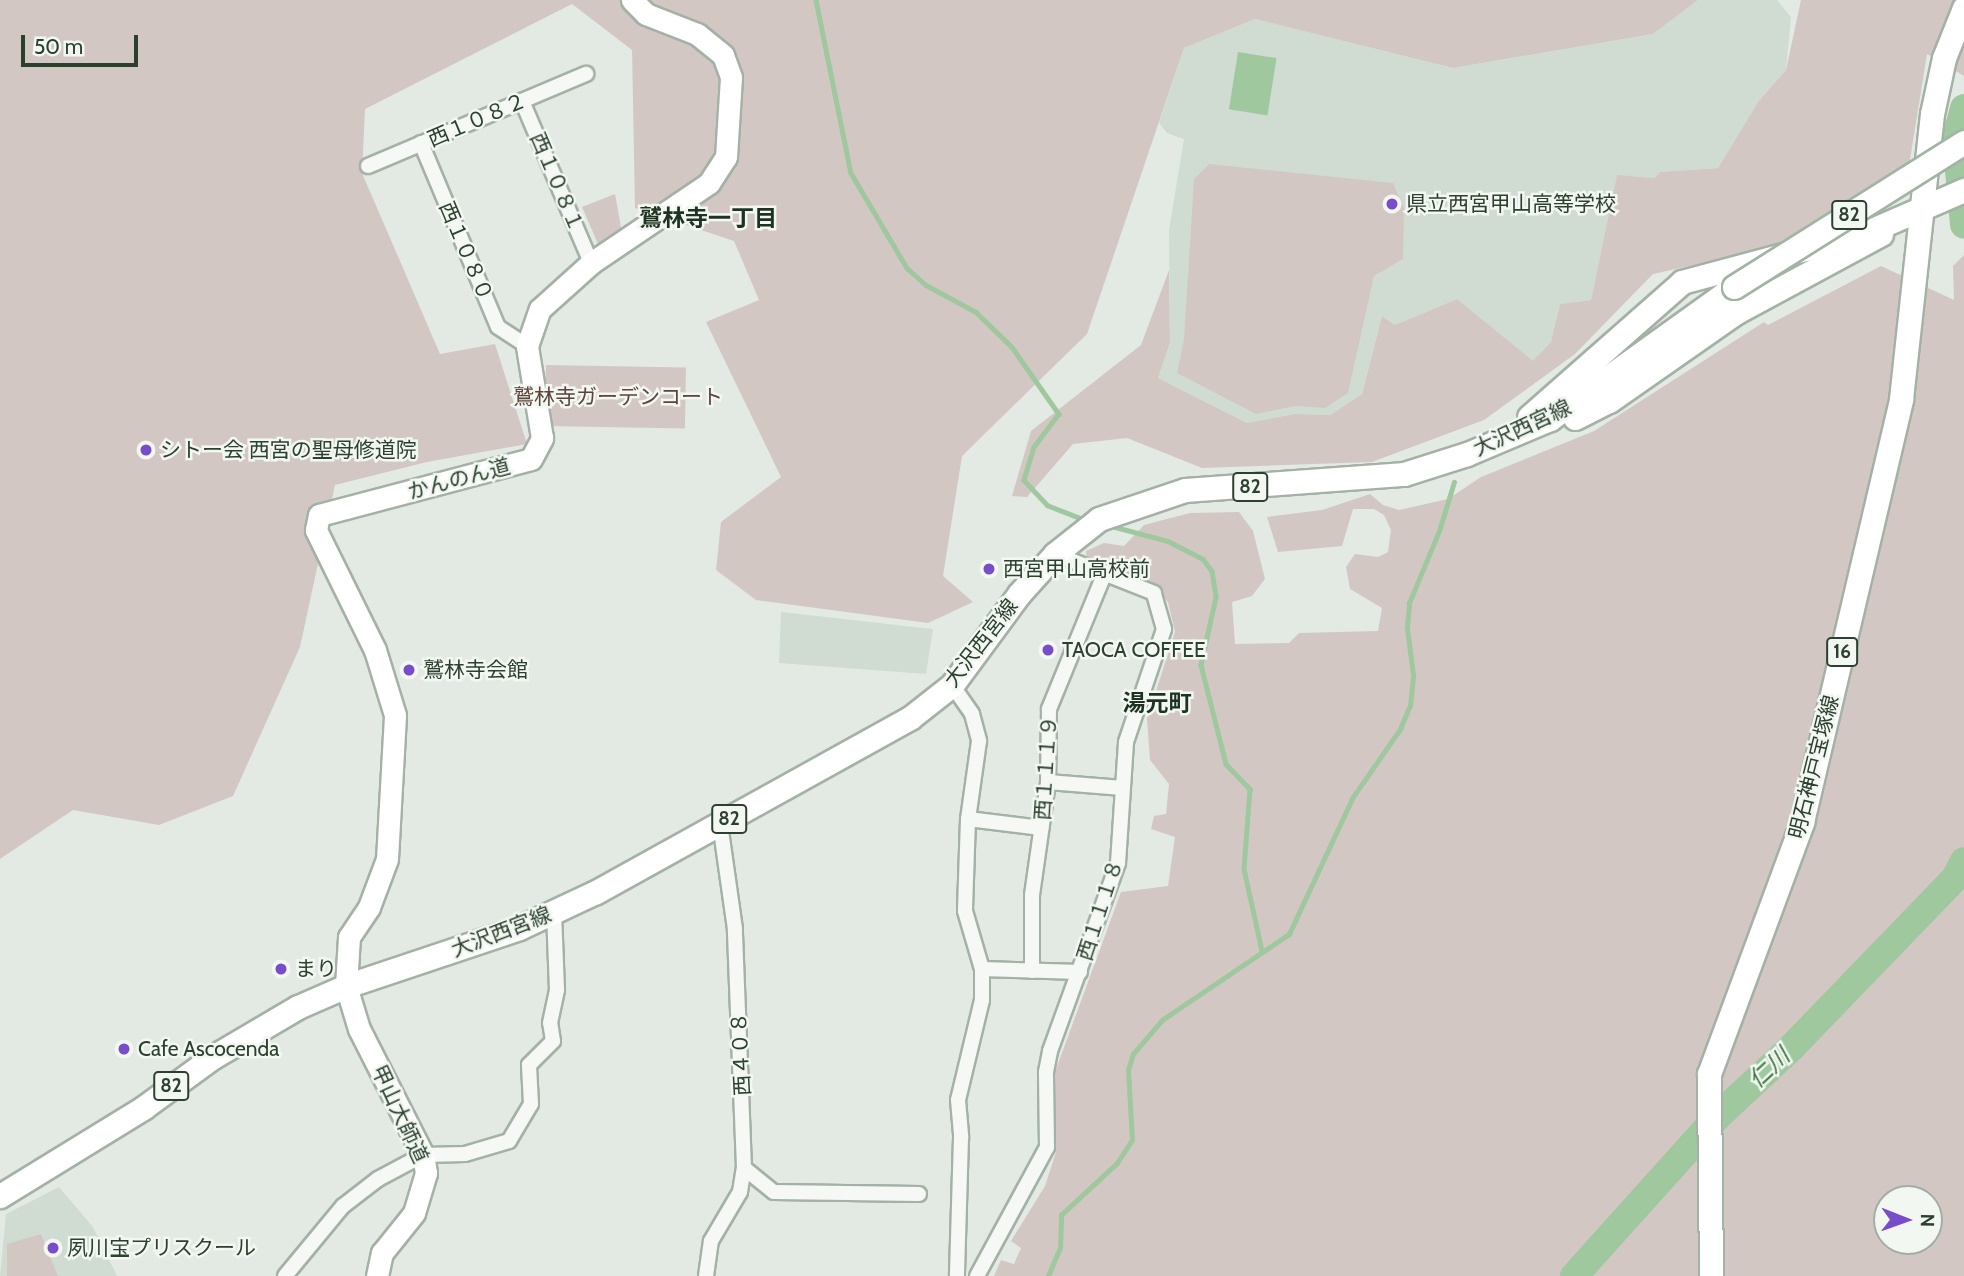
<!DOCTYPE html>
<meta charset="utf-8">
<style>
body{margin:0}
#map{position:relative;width:1964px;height:1276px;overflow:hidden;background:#e2eae3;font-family:Cabin,"Noto Sans JP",sans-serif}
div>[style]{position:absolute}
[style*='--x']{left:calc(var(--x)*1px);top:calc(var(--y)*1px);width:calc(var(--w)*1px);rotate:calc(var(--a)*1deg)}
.built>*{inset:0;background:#d0dcd2}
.green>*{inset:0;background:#d3c7c4;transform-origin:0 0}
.water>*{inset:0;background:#9fc89f;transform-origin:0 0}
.stream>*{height:4.5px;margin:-2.25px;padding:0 2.25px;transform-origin:2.25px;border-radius:2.25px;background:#9fc89f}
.river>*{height:28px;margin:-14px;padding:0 14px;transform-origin:14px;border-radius:14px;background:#9fc89f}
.roads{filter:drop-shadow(2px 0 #a4b1a5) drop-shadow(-2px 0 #a4b1a5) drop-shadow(0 2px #a4b1a5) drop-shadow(0 -2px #a4b1a5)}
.street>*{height:14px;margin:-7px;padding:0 7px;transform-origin:7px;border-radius:7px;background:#f5f8f5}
.secondary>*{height:21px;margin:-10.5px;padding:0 10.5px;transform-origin:10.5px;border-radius:10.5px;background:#fff}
.primary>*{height:23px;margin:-11.5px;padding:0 11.5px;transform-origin:11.5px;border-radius:11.5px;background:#fff}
.bridges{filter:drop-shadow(2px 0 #a2b5a4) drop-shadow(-2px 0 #a2b5a4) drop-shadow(0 2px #a2b5a4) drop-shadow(0 -2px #a2b5a4)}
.primary-bridge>*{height:23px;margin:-11.5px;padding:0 11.5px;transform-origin:11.5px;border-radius:11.5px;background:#fff}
.dots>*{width:19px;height:19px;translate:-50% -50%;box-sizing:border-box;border:4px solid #f2f7f2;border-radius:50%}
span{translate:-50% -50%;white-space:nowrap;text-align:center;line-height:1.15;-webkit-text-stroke:5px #f2f7f2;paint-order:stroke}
.shield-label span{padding:2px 5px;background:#f2f7f2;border:2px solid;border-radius:5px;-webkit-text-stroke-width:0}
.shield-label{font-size:19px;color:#2b412e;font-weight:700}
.street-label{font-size:21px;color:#2b412e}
.poi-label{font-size:21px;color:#2b412e}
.left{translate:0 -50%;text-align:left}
.park-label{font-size:21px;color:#5c4439}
.neighbourhood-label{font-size:23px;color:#1d3220;font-weight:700}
.water-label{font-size:23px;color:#37733a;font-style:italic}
.north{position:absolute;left:1873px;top:1185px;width:70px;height:70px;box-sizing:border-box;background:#f2f7f2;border:2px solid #a2aea4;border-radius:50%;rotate:91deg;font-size:19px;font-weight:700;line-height:28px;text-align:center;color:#2b412e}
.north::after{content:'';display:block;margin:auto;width:24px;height:32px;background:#784dc9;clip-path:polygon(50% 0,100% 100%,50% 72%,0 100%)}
.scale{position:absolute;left:21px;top:35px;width:117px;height:32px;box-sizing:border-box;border:4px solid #2b412e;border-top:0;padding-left:9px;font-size:21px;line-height:24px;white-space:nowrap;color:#2b412e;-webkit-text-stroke:5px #f2f7f2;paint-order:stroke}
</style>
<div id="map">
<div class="built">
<div style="clip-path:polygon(1698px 0,1777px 0,1791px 17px,1786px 70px,1758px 102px,1718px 168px,1660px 172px,1654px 178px,1617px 176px,1591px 300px,1560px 304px,1551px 342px,1533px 362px,1457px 299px,1395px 325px,1382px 316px,1362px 394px,1330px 415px,1294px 414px,1247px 423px,1158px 378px,1170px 343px,1169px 230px,1184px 139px,1167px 133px,1159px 123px,1184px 48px,1255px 19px,1453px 68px,1653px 34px)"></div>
<div style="clip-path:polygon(781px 612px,933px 629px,926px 674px,779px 663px)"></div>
<div style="clip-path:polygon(59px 1187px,93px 1227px,117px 1276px,0 1276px,6px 1214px)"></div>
</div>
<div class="green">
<div style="clip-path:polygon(0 0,1698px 0,1653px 34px,1453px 68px,1255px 19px,1184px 48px,1087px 334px,962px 456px,943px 576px,973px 602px,928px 623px,756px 600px,716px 570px,721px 522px,781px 477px,706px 322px,759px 300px,734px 241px,635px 208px,632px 50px,572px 4px,365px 109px,362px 173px,440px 354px,495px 344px,527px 444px,427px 462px,335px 485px,300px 647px,233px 796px,159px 825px,73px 810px,0 859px)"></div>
<div style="clip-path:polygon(1801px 0,1964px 0,1964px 76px,1927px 54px,1908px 172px,1767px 249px,1653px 274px,1575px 354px,1484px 420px,1372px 462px,1202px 468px,1127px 438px,1073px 444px,1027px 497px,1012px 496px,1031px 431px,1141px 345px,1169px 270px,1170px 343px,1158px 378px,1247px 423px,1294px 414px,1330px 415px,1362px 394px,1382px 316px,1395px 325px,1457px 299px,1533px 361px,1551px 342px,1560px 304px,1591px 300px,1617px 175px,1654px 178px,1660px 172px,1718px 168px,1758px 102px,1786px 70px)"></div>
<div style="clip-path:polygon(1209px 164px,1393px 183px,1404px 208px,1403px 259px,1374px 276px,1348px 393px,1325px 408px,1295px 406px,1256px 414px,1177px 373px,1184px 339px,1194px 179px)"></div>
<div style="clip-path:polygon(615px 194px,622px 233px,598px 244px,582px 207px)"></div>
<div style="clip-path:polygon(evenodd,1964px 255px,1964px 1276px,994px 1276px,1001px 1260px,1014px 1264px,1021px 1248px,1011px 1241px,1045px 1186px,1056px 1152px,1055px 1072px,1121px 892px,1168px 886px,1175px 837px,1151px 829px,1154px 816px,1166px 814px,1169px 784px,1150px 760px,1147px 719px,1175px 632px,1168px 602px,1150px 583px,1087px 562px,1086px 551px,1104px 543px,1124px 546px,1144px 525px,1190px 513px,1239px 512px,1253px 531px,1265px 579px,1252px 596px,1232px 602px,1235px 644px,1289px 643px,1299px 633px,1378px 631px,1382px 608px,1350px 589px,1346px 567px,1355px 554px,1378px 557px,1388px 552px,1391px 530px,1384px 515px,1374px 509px,1353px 509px,1342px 546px,1278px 552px,1267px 517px,1322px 510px,1370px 494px,1383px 505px,1399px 510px,1448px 499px,1481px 477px,1594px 431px,1764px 322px,1768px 325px,1881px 266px,1954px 300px,1953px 266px,1964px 255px,1887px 1199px,1929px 1199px,1929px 1241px,1887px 1241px,1887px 1199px)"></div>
<div style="left:546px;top:365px;width:140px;height:61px;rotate:1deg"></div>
<div style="clip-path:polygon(41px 1234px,58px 1276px,7px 1276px,7px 1244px)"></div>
</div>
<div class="water">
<div style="left:1238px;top:52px;width:39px;height:58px;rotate:9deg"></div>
</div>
<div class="stream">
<div style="--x:816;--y:0;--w:177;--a:78.6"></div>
<div style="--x:851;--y:173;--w:110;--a:59.5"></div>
<div style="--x:907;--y:268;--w:25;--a:42"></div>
<div style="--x:926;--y:285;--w:57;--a:28.4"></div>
<div style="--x:976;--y:312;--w:50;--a:44.2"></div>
<div style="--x:1012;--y:347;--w:82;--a:55"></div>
<div style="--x:1059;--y:414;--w:41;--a:127.1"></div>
<div style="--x:1034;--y:447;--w:34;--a:107"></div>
<div style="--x:1024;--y:480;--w:34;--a:47"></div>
<div style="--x:1047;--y:505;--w:41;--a:21.5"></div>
<div style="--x:1108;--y:525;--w:62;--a:14.9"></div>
<div style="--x:1168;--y:541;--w:39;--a:27"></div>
<div style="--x:1203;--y:559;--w:15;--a:53"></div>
<div style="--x:1212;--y:571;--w:26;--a:81"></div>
<div style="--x:1216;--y:597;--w:70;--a:102.4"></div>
<div style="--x:1201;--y:665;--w:102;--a:75.8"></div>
<div style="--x:1226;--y:764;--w:35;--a:46"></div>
<div style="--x:1250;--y:789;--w:80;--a:94.3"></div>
<div style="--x:1244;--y:869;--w:84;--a:77.6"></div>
<div style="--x:1048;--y:1276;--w:30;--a:-67"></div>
<div style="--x:1060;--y:1248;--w:33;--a:-88"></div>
<div style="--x:1061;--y:1215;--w:76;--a:-42.9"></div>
<div style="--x:1117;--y:1163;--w:27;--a:-57"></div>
<div style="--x:1132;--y:1140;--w:70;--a:-93.3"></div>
<div style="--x:1128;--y:1070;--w:17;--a:-73"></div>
<div style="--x:1133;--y:1054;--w:45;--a:-49.5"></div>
<div style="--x:1162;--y:1020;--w:153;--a:-34.1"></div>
<div style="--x:1289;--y:934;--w:151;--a:-65"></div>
<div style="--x:1353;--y:797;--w:83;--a:-55.3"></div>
<div style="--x:1400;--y:729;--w:25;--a:-67"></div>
<div style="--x:1410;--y:706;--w:31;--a:-84"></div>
<div style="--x:1413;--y:675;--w:47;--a:-97.3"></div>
<div style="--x:1407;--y:628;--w:25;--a:-85"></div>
<div style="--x:1409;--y:603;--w:78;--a:-67.4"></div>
<div style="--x:1439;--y:531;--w:51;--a:-73"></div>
</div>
<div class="river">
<div style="--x:1964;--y:108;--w:31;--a:105"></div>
<div style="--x:1956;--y:138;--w:87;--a:84.7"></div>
<div style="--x:1574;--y:1276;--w:214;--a:-48"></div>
<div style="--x:1717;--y:1117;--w:101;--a:-43"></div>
<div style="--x:1791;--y:1048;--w:236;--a:-46"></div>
<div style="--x:1955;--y:878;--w:19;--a:-62"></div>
</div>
<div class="roads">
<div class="street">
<div style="--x:522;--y:101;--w:176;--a:66.9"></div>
<div style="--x:421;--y:143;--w:199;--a:67.3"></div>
<div style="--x:498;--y:327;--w:35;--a:33"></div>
<div style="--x:368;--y:166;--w:237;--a:-22.9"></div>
<div style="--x:952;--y:685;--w:35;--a:55"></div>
<div style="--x:972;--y:714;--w:28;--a:75"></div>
<div style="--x:979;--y:741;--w:79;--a:98"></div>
<div style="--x:968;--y:819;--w:92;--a:91.9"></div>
<div style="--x:965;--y:911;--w:60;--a:73.7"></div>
<div style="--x:982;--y:969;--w:31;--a:90"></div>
<div style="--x:982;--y:1000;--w:103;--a:103.5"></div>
<div style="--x:958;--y:1100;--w:38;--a:85"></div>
<div style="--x:961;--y:1138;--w:138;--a:91.7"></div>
<div style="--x:1048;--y:782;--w:75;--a:4.6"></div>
<div style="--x:968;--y:819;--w:74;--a:7"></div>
<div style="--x:982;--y:969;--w:98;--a:1.8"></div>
<div style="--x:1032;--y:971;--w:76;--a:-90"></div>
<div style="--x:1032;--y:895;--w:114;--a:-81.9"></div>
<div style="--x:1048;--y:782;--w:73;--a:-89.2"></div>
<div style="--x:1049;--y:709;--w:145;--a:-67.7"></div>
<div style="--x:744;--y:1168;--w:38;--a:39"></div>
<div style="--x:774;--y:1192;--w:145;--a:0.8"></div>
<div style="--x:285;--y:1276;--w:91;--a:-50.4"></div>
<div style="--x:343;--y:1206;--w:44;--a:-37.6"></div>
<div style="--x:378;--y:1179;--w:51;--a:-28.1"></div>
<div style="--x:423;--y:1155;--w:42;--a:-1.4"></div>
<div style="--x:465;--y:1154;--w:46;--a:-16.5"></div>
<div style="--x:509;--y:1141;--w:43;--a:-59.3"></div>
<div style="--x:531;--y:1104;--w:39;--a:-93"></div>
<div style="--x:529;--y:1065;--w:34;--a:-45"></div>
<div style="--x:553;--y:1041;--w:18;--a:-99"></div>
<div style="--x:550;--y:1023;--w:34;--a:-78"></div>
<div style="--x:557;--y:990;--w:78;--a:-92.2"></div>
<div style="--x:706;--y:1276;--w:35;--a:-82"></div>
<div style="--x:711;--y:1241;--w:57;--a:-59.4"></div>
<div style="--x:740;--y:1192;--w:24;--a:-81"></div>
<div style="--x:744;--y:1168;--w:239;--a:-92.2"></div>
<div style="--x:735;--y:929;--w:107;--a:-98.1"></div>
<div style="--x:977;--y:1276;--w:147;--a:-61.5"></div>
<div style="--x:1047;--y:1147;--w:75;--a:-90.8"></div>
<div style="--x:1046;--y:1072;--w:21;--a:-79"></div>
<div style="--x:1050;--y:1051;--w:200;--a:-70.1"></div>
<div style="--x:1118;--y:863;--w:121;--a:-86.2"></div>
<div style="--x:1126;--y:742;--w:119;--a:-71.4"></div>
<div style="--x:1164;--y:629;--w:37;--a:-106"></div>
<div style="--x:1154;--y:593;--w:106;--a:-158.5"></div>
</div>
<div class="secondary">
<div style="--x:377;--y:1276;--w:24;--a:-78"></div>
<div style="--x:382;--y:1253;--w:51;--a:-51.3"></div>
<div style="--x:414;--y:1213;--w:42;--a:-73.3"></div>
<div style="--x:426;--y:1173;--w:18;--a:-99"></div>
<div style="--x:423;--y:1155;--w:141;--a:-116.9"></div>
<div style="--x:359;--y:1029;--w:45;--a:-106.8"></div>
<div style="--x:346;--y:986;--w:49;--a:-86.5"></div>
<div style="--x:349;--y:937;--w:36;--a:-56"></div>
<div style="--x:369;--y:907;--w:51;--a:-69.4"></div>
<div style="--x:387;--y:859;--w:144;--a:-86.8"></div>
<div style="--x:395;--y:715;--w:68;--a:-107.1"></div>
<div style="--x:375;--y:650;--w:134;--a:-116.2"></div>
<div style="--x:316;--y:530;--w:15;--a:-79"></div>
<div style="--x:319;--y:515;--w:219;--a:-14.8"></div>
<div style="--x:531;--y:459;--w:24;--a:-62"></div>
<div style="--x:542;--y:438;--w:93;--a:-99.3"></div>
<div style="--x:527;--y:346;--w:39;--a:-71"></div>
<div style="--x:540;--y:309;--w:69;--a:-42"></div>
<div style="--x:591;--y:263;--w:143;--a:-34.1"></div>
<div style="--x:709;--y:183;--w:31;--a:-57"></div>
<div style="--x:726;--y:157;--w:80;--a:-86.4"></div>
<div style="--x:731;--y:77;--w:23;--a:-110"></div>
<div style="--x:723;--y:55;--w:33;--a:-141"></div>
<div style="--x:697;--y:34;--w:55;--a:-158.6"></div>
<div style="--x:646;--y:14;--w:20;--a:-135"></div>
</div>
<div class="primary">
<div style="--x:1529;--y:417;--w:204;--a:-41.4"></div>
<div style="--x:1682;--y:282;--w:189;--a:-15"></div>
<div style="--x:1865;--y:233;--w:108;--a:-23.5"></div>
<div style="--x:1575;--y:418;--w:38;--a:-27"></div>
<div style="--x:1609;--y:401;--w:154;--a:-34.9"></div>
<div style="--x:1735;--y:313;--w:166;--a:-28.4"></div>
<div style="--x:0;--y:1196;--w:168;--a:-31.6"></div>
<div style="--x:143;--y:1108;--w:87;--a:-36.1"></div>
<div style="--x:213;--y:1057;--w:99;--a:-30.5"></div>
<div style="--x:298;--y:1007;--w:52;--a:-23.6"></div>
<div style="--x:346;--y:986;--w:182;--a:-18.5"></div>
<div style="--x:519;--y:928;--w:85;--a:-25.1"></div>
<div style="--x:596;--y:892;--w:359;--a:-29"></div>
<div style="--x:910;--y:718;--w:53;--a:-38.2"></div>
<div style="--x:952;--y:685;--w:113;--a:-53.6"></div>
<div style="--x:1019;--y:594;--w:54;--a:-48"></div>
<div style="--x:1055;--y:554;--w:56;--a:-38.5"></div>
<div style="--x:1099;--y:519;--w:91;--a:-18.6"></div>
<div style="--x:1185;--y:490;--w:220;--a:-4.2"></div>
<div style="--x:1404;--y:474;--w:66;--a:-17.6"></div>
<div style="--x:1467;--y:454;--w:90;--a:-22.9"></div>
<div style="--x:1550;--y:419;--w:226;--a:-35.7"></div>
<div style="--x:1711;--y:1276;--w:202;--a:-90.6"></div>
<div style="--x:1709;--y:1074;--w:269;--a:-69.7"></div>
<div style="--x:1802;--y:822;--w:434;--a:-76.8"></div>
<div style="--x:1901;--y:399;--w:287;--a:-83.8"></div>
<div style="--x:1932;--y:114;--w:57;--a:-77.9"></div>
<div style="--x:1944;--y:58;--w:54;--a:-68.2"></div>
</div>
</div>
<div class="bridges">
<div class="primary-bridge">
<div style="--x:1734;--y:287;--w:272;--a:-32.2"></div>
</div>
</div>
<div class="dots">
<div style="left:1392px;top:204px;background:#784dc9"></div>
<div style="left:146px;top:450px;background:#784dc9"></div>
<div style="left:989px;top:569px;background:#784dc9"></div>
<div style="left:1048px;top:650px;background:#784dc9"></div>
<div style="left:409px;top:670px;background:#784dc9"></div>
<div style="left:281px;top:969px;background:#784dc9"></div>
<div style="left:124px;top:1049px;background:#784dc9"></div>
<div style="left:53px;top:1248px;background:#784dc9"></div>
</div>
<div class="shield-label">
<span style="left:1849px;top:215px">82</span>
<span style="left:1250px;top:487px">82</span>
<span style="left:1842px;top:652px">16</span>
<span style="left:729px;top:819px">82</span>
<span style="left:171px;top:1086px">82</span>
</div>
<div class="street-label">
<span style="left:477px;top:120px;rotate:-23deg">西１０８２</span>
<span style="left:557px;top:182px;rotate:67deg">西１０８１</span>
<span style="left:466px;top:251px;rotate:67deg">西１０８０</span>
<span style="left:1522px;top:428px;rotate:-25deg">大沢西宮線</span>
<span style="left:459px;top:479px;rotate:-15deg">かんのん道</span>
<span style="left:981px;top:643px;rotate:-52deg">大沢西宮線</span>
<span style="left:1814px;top:767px;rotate:-76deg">明石神戸宝塚線</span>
<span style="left:1046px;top:768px;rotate:-86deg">西１１１９</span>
<span style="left:1100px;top:910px;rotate:-72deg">西１１１８</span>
<span style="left:501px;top:932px;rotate:-21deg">大沢西宮線</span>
<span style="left:741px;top:1054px;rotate:-93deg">西４０８</span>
<span style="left:400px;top:1114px;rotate:65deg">甲山大師道</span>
</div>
<div class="poi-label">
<span class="left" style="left:1406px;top:204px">県立西宮甲山高等学校</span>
<span class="left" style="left:160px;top:450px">シトー会 西宮の聖母修道院</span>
<span class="left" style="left:1003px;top:569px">西宮甲山高校前</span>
<span class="left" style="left:1062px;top:650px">TAOCA COFFEE</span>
<span class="left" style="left:423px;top:670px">鷲林寺会館</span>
<span class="left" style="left:295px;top:969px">まり</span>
<span class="left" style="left:138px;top:1049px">Cafe Ascocenda</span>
<span class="left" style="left:67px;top:1248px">夙川宝プリスクール</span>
</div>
<div class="park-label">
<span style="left:618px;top:397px">鷲林寺ガーデンコート</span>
</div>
<div class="neighbourhood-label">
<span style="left:708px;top:218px">鷲林寺一丁目</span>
<span style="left:1157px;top:703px">湯元町</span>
</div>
<div class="water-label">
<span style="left:1769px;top:1068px;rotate:-43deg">仁川</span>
</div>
<div class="north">N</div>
<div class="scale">50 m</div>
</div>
